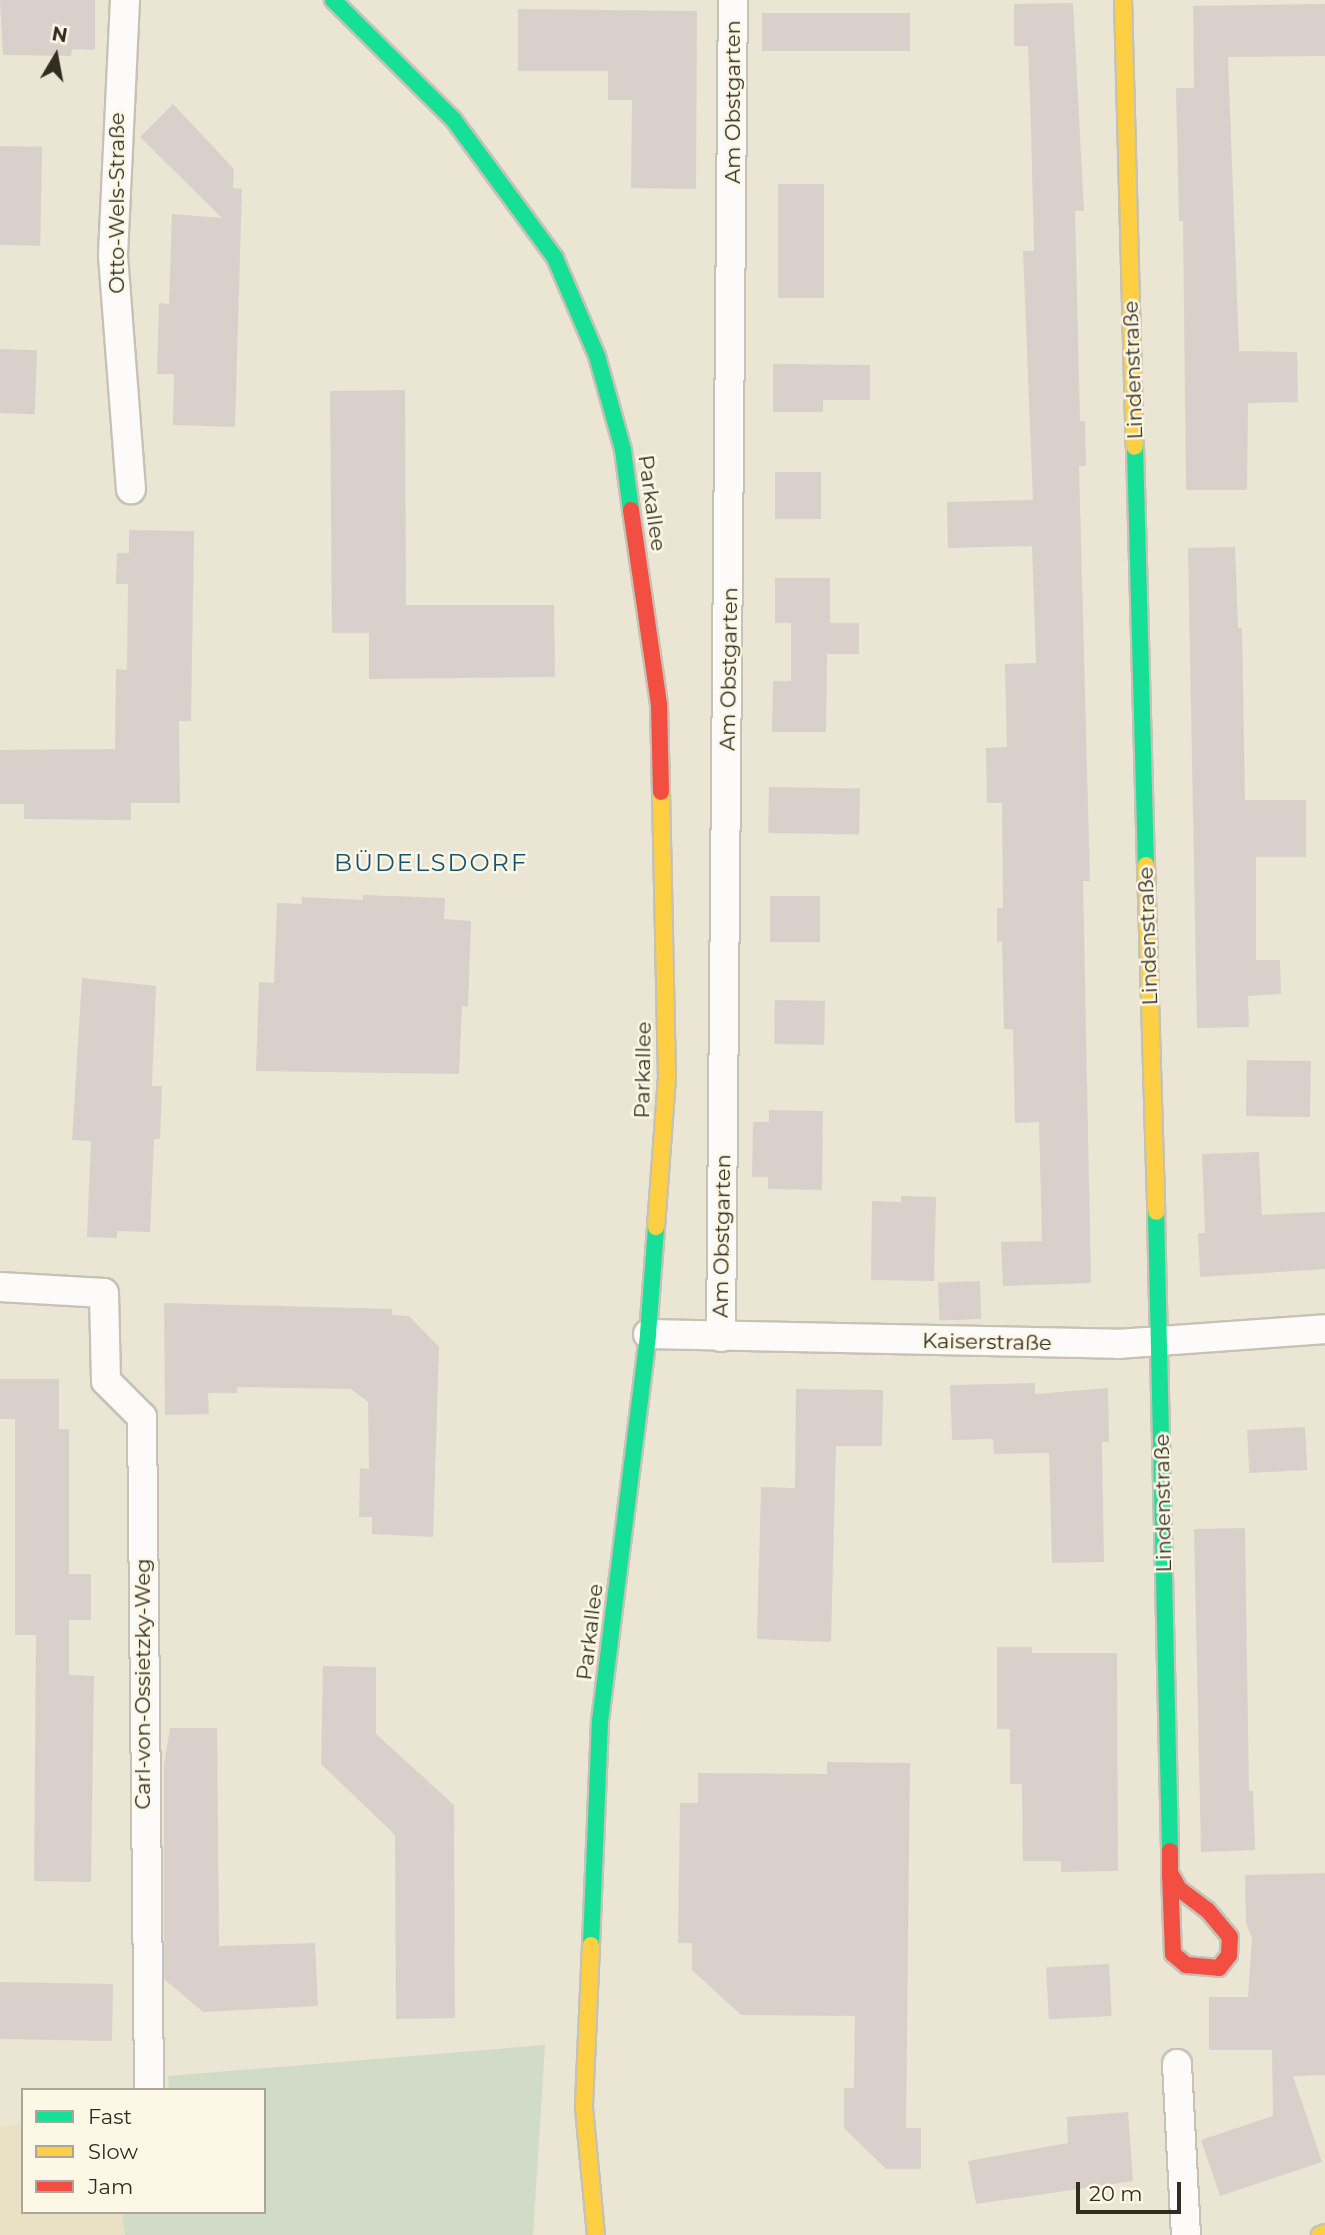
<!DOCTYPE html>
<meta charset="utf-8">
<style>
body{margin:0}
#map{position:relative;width:1325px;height:2235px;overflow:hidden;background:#ebe5d4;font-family:Montserrat,sans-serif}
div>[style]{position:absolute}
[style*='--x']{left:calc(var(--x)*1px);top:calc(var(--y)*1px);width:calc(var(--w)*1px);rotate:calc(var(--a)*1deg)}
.built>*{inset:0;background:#eae1c4}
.green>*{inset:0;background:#d0dbc8}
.building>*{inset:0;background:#d9d0cc;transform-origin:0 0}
.roads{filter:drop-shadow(2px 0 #c6c2b5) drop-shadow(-2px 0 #c6c2b5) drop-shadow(0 2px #c6c2b5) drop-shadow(0 -2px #c6c2b5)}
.street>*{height:28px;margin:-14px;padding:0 14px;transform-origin:14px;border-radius:14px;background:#fcfbf9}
.fast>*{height:16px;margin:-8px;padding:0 8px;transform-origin:8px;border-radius:8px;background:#16e098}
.slow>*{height:16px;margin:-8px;padding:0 8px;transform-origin:8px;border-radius:8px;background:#ffcf43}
.jam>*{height:16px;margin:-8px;padding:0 8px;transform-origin:8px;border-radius:8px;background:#f24e42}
span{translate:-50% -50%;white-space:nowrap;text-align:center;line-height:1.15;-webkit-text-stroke:5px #fdf7e5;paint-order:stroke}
.street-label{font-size:21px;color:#312d21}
.quarter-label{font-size:24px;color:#125573;letter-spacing:2px}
.legend{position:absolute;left:21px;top:2088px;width:245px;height:126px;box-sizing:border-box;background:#fdf7e5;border:2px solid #aba697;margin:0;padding:9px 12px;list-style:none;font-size:21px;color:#312d21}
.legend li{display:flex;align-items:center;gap:14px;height:35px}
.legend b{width:35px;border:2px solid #aba697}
.north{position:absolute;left:21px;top:21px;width:70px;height:70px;-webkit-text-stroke:5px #fdf7e5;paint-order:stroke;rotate:10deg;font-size:19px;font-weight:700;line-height:28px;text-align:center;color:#312d21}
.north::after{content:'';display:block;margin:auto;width:24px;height:32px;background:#312d21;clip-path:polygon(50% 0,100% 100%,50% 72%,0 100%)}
.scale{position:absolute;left:1076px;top:2182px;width:105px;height:32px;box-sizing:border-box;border:4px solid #312d21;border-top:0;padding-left:9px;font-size:21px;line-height:24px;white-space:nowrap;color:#312d21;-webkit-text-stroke:5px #fdf7e5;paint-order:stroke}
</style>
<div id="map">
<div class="built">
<div style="clip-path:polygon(23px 2124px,23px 2212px,122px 2212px,125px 2235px,0 2235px,0 2127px)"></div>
</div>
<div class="green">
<div style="clip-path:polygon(545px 2045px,533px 2235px,125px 2235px,122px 2212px,264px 2212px,264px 2090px,169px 2090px,168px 2076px)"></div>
</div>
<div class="building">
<div style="clip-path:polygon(0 0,95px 0,95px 50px,72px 49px,71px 56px,3px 55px)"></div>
<div style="clip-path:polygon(1073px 3px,1084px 211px,1075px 211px,1080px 421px,1085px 421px,1086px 466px,1079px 466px,1090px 881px,1083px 881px,1091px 1283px,1003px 1286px,1001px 1242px,1042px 1241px,1039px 1122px,1015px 1123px,1013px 1029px,1004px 1029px,1002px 941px,997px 942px,997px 908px,1003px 908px,1002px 803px,987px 803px,986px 748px,1007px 747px,1005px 664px,1036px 663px,1032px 546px,948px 548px,947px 502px,1033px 500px,1023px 251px,1034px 251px,1031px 129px,1028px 46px,1014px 46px,1014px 4px)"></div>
<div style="clip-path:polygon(1325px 4px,1325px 56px,1228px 57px,1239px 351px,1297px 352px,1298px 402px,1248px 403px,1247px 490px,1186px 490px,1183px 221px,1179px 221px,1176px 88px,1194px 88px,1193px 6px)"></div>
<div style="clip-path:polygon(518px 9px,697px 11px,696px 189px,631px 188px,632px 100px,608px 100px,608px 71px,518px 71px)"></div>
<div style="left:762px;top:13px;width:148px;height:38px"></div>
<div style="clip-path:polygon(173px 104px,234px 169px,233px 188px,242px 189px,235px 427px,173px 425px,174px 374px,157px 374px,159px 303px,169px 304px,172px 214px,222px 218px,140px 137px)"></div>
<div style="left:0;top:146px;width:42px;height:99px;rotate:1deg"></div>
<div style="left:778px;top:184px;width:46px;height:114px"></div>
<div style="left:0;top:349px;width:37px;height:64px;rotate:2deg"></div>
<div style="clip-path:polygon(773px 364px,870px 365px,870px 400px,823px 400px,823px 412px,773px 412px)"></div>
<div style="clip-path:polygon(405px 390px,406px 605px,554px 605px,555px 677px,369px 679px,369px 633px,332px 633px,330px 391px)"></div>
<div style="left:775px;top:472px;width:46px;height:47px"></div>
<div style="clip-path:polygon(129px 530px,194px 531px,191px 721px,179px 721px,180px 803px,131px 803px,131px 820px,24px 819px,24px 804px,0 804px,0 750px,115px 749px,116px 669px,127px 670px,128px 584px,116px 584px,117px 553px,129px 553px)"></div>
<div style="clip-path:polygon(1235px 547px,1238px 628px,1242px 628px,1245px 800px,1306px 800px,1306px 857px,1256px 857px,1256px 960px,1280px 960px,1281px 994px,1248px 996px,1249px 1027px,1197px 1028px,1188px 548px)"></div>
<div style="clip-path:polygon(775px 578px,830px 578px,830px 623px,859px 623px,859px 654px,827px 654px,826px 732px,772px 732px,773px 681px,791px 681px,791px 623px,775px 623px)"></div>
<div style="left:769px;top:787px;width:91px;height:46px;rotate:1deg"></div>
<div style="clip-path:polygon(363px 895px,445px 898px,444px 919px,471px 921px,468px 1007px,462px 1006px,459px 1074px,256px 1071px,259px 982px,274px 983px,277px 903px,302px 904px,302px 897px,363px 900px)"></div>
<div style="left:770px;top:896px;width:50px;height:46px"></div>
<div style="clip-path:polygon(82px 978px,156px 986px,152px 1086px,162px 1086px,160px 1139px,154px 1139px,150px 1232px,117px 1231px,117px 1238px,87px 1237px,91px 1141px,72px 1140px)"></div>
<div style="left:775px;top:1000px;width:50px;height:44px;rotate:1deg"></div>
<div style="left:1247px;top:1060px;width:64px;height:56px;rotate:1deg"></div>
<div style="clip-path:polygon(769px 1110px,823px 1111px,822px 1190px,768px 1189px,768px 1177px,752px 1177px,753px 1122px,769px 1122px)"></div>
<div style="clip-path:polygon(1259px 1152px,1262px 1215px,1325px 1212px,1325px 1269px,1200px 1277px,1198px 1233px,1205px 1233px,1202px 1154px)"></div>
<div style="clip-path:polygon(901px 1196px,936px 1197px,934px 1281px,871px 1280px,872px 1201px,901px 1202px)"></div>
<div style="left:980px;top:1281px;width:38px;height:42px;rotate:88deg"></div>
<div style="clip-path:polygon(164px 1303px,392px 1309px,392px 1315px,409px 1316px,439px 1347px,433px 1537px,372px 1534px,372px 1517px,359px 1517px,360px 1468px,369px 1469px,368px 1402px,351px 1389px,237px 1387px,237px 1393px,208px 1393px,209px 1414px,165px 1415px)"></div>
<div style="clip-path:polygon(0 1379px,59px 1379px,59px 1429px,69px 1429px,69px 1574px,91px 1574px,91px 1620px,69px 1620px,69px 1675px,94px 1676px,91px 1882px,34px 1881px,36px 1635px,15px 1635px,15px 1419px,0 1419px)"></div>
<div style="clip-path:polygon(1035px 1383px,1035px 1394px,1108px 1388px,1109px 1442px,1102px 1442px,1104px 1562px,1052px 1563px,1049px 1453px,994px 1454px,993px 1439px,952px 1440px,950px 1385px)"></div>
<div style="clip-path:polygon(796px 1389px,883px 1390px,882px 1446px,836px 1446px,831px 1642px,757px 1639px,761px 1487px,795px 1488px)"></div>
<div style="left:1305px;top:1427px;width:43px;height:58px;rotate:87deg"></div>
<div style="clip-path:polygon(1245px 1528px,1249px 1791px,1253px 1791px,1255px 1850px,1201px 1852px,1194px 1529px)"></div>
<div style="clip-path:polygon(997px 1647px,1032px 1647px,1032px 1653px,1117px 1653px,1118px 1871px,1061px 1872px,1061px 1861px,1023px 1861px,1022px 1784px,1010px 1784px,1010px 1729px,997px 1729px)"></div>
<div style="clip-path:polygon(323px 1666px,376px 1667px,376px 1734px,454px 1805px,455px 2018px,396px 2019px,395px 1835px,321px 1764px)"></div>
<div style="clip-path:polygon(170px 1728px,217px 1728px,219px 1946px,315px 1943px,318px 2006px,203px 2012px,164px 1979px,164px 1765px)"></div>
<div style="clip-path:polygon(827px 1762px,910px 1763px,906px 2128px,921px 2128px,921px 2169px,886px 2169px,844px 2128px,844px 2088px,854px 2088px,855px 2016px,741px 2015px,692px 1970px,692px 1943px,678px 1943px,680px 1803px,698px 1803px,698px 1773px,827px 1774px)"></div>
<div style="clip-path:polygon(1325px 1873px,1325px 2075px,1293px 2076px,1322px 2162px,1220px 2196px,1201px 2140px,1273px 2116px,1272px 2050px,1209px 2050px,1209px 1997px,1248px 1997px,1252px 1938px,1246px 1923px,1245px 1875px)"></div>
<div style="left:1109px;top:1964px;width:52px;height:63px;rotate:87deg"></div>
<div style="left:0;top:1982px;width:113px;height:57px;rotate:1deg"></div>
<div style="clip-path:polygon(1128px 2112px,1133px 2181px,976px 2204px,968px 2161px,1068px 2143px,1067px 2117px)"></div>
</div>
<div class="roads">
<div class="street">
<div style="--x:125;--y:0;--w:256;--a:92.7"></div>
<div style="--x:113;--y:256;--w:234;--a:85.6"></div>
<div style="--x:0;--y:1287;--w:104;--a:3.3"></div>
<div style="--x:104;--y:1293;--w:88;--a:88.7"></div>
<div style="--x:106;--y:1381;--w:51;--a:45"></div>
<div style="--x:142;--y:1417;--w:673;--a:89.4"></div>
<div style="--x:648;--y:1334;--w:470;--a:1.2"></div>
<div style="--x:1118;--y:1344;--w:208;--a:-4.1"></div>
<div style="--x:721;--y:1337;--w:1337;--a:-89.49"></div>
<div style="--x:1177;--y:2064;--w:171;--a:87"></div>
</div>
<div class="fast">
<div style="--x:333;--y:0;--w:169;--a:44.8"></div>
<div style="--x:453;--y:119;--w:172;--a:53.7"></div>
<div style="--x:555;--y:258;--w:107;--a:66.8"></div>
<div style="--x:597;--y:356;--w:98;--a:74.5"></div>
<div style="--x:623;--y:450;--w:61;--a:82.4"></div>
<div style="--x:1135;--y:447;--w:418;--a:88.5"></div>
<div style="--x:1156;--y:1212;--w:639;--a:88.74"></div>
<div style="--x:591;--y:1945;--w:224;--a:-87.7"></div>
<div style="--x:600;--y:1721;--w:390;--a:-82.9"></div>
<div style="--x:648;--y:1334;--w:107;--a:-85.7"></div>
</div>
<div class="slow">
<div style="--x:1123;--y:0;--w:447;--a:88.5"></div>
<div style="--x:1146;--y:865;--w:347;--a:88.3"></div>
<div style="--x:656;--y:1227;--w:149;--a:-85.8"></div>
<div style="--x:667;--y:1078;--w:286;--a:-91.2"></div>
<div style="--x:591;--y:1945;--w:163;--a:92.5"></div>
<div style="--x:584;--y:2108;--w:128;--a:84.6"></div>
<div style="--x:1320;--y:2235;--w:5;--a:-22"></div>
</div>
<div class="jam">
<div style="--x:631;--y:510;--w:196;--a:81.8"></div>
<div style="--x:659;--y:704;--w:88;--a:88.7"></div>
<div style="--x:1170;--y:1851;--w:22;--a:90"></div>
<div style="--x:1170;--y:1873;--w:81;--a:87.9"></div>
<div style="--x:1173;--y:1954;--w:17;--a:40"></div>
<div style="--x:1186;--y:1965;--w:33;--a:5"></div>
<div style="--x:1219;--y:1968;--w:16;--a:-52"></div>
<div style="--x:1229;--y:1955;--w:18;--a:-87"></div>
<div style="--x:1230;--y:1937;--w:35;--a:-130"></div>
<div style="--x:1207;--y:1910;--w:35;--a:-143"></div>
<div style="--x:1179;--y:1889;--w:18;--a:-119"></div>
</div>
</div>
<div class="street-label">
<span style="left:733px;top:102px;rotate:-90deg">Am Obstgarten</span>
<span style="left:117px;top:203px;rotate:-90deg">Otto-Wels-Straße</span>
<span style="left:1133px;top:370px;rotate:-92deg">Lindenstraße</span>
<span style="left:652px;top:503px;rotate:82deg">Parkallee</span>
<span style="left:729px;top:669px;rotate:-89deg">Am Obstgarten</span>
<span style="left:1148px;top:936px;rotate:-92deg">Lindenstraße</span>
<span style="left:643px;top:1070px;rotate:-89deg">Parkallee</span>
<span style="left:722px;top:1236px;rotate:-89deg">Am Obstgarten</span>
<span style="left:987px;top:1342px;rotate:1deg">Kaiserstraße</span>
<span style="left:1163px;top:1503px;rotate:-91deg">Lindenstraße</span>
<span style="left:590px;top:1632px;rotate:-83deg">Parkallee</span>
<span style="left:143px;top:1684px;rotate:-90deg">Carl-von-Ossietzky-Weg</span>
</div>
<div class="quarter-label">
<span style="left:431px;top:863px">BÜDELSDORF</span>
</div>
<ul class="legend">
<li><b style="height:9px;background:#16e098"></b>Fast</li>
<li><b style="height:9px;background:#ffcf43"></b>Slow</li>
<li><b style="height:9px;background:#f24e42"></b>Jam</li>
</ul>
<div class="north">N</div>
<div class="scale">20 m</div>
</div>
